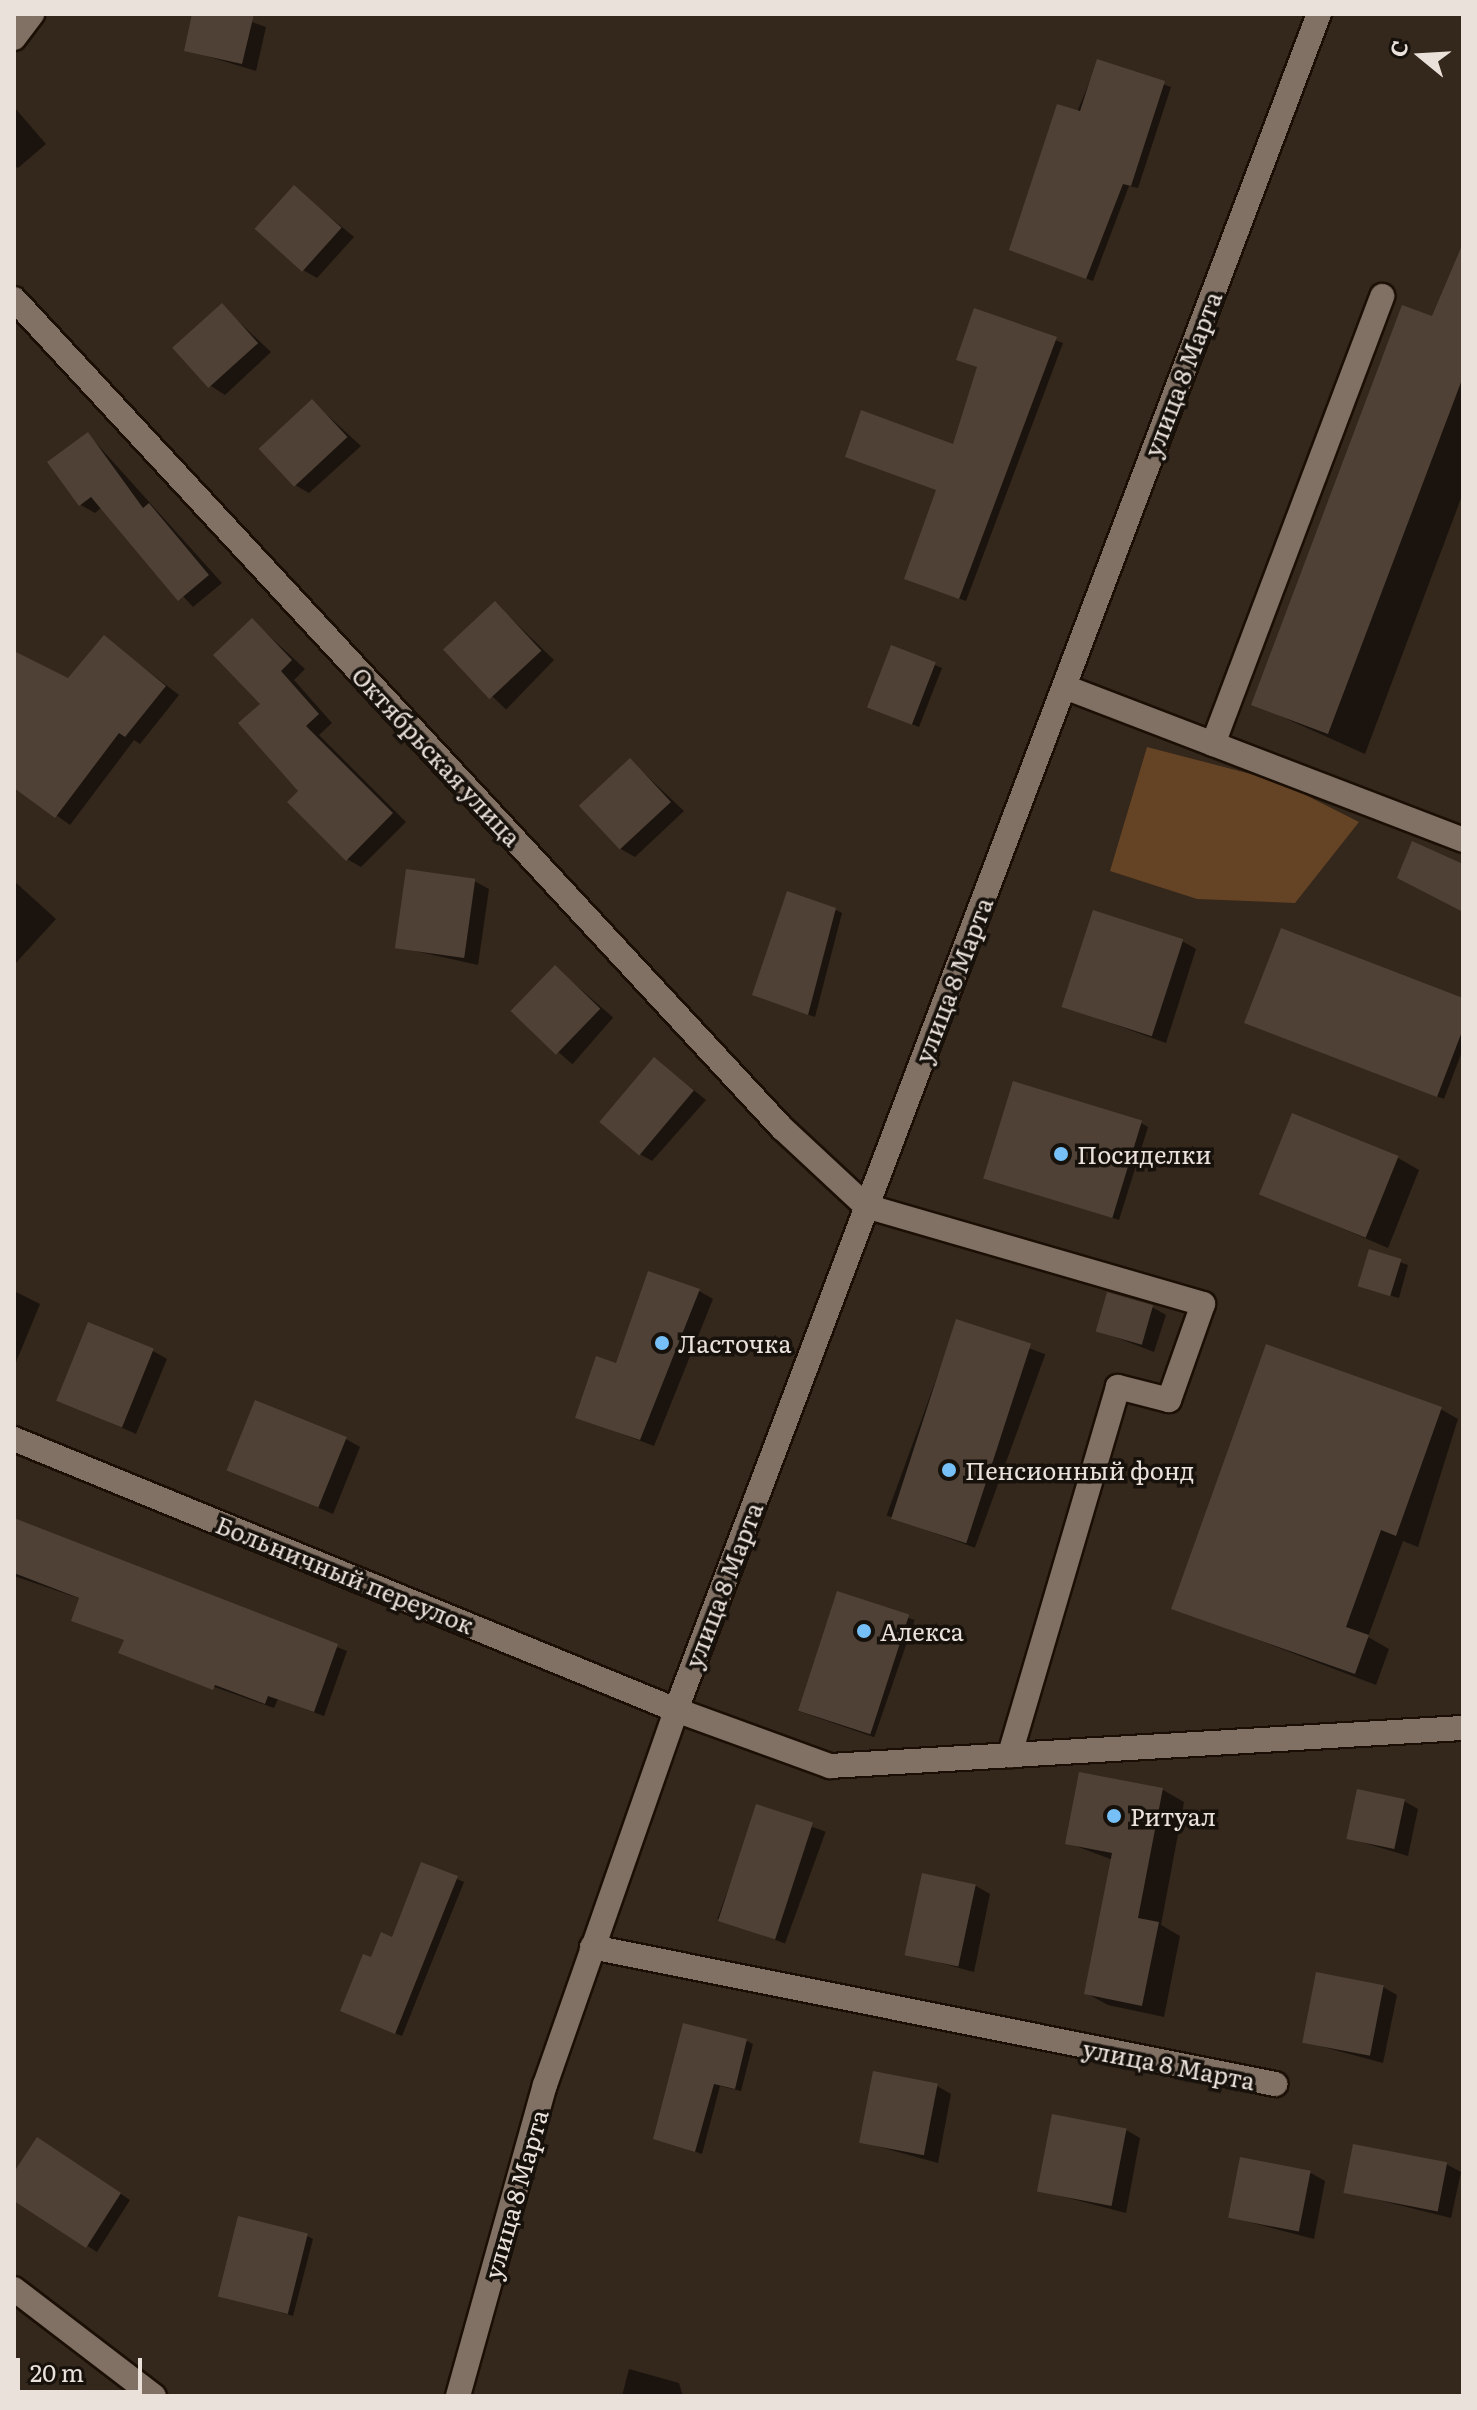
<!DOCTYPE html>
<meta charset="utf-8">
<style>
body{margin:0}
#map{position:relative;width:1477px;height:2410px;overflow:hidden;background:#34271b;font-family:Literata,serif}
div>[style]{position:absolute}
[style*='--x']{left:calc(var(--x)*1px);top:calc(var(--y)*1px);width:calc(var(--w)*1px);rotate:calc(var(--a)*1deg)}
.green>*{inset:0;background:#654325}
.shadow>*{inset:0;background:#0007;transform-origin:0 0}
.building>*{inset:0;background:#4f4135;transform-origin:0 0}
.roads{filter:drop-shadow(2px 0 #1b0f05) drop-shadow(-2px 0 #1b0f05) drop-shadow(0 2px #1b0f05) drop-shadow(0 -2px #1b0f05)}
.lane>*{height:24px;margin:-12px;padding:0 12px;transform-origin:12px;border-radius:12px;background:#817164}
.street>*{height:24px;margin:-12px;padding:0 12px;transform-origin:12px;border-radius:12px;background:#817164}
.secondary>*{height:24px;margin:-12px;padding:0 12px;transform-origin:12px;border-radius:12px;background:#817164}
.dots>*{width:22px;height:22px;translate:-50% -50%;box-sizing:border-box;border:4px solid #17110c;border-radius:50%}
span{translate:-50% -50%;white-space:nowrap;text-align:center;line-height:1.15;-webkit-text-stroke:7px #17110c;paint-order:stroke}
.street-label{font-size:24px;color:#eae1da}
.poi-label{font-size:24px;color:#eae1da}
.left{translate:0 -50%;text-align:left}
.frame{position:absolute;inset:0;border:16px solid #eae1da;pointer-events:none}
.north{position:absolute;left:1381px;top:16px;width:80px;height:80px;-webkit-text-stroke:6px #17110c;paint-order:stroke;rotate:288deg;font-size:22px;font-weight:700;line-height:32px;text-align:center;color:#eae1da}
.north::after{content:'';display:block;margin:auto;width:28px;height:36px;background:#eae1da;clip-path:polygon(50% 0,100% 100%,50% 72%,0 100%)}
.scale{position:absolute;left:16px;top:2358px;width:126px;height:36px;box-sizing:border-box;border:4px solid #eae1da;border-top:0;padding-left:10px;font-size:24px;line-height:28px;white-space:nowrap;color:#eae1da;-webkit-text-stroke:6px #17110c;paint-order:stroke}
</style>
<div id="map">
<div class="green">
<div style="clip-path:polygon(1147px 747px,1278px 781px,1359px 822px,1295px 903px,1197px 899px,1110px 871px)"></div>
</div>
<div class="shadow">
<div style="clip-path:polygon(194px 14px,230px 14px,266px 27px,256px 71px,187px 50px)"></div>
<div style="clip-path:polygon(1098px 62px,1171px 87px,1138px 188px,1129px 186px,1093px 281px,1018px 253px)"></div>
<div style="clip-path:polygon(14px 107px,46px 144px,18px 168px,14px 166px)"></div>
<div style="clip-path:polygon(295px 188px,354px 237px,317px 278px,303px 270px)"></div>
<div style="clip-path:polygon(1463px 258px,1463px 493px,1365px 754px,1253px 704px)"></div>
<div style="clip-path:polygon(222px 306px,271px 352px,225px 395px,211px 386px)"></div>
<div style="clip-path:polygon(976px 311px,1063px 343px,966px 601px,913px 582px,979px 368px)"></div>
<div style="clip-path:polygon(312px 401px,361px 446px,309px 493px,295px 485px)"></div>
<div style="clip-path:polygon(88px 434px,222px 583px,193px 607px,102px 507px,95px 513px,81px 505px)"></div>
<div style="left:495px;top:603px;width:82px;height:69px;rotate:44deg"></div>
<div style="clip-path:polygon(252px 620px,305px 669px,294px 680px,332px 723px,319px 735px,406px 822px,361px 867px,347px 859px,301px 791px)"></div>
<div style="clip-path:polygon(104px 637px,179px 695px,140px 744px,134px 740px,70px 825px,14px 785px,14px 653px,69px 681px)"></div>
<div style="clip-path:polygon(893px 648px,942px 668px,919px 727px,876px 710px)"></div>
<div style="clip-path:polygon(631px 761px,684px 811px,635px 857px,621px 849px)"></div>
<div style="clip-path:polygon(14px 881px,56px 919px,14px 965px)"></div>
<div style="clip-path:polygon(474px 881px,489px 889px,478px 965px,397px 947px)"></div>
<div style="clip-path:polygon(836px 910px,842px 913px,815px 1017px,761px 998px)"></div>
<div style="clip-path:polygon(1182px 941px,1196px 949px,1166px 1043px,1063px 1006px)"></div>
<div style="left:555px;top:967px;width:77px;height:62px;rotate:41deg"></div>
<div style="clip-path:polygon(1463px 1000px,1463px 1049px,1444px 1099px,1253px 1026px)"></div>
<div style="clip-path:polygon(655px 1059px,706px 1100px,652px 1161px,638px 1153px)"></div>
<div style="clip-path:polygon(1141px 1123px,1148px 1127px,1119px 1220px,985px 1177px)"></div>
<div style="clip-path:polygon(1398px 1158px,1419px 1170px,1388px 1248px,1262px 1194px)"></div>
<div style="clip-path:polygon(1370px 1252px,1408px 1265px,1399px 1298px,1367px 1289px)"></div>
<div style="clip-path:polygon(14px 1291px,40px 1304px,14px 1367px)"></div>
<div style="clip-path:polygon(699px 1291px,713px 1299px,654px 1446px,577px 1417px,617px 1365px)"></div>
<div style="clip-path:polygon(1152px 1307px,1166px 1315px,1154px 1352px,1097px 1330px)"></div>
<div style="left:957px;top:1322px;width:94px;height:206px;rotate:20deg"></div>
<div style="clip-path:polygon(153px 1351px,167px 1359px,136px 1434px,59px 1400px)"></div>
<div style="clip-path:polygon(1437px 1407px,1458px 1419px,1418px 1547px,1403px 1541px,1368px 1637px,1389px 1649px,1376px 1685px,1174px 1608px)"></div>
<div style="clip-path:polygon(346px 1439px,360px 1447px,333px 1514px,229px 1469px)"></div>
<div style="clip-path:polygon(14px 1519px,347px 1651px,324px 1716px,278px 1699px,274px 1708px,130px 1657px,126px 1641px,81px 1599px,14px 1576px)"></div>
<div style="left:839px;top:1594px;width:80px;height:124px;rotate:19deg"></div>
<div style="clip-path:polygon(1081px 1774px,1163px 1790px,1184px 1802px,1161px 1925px,1180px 1936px,1164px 2017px,1108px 2005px,1086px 1993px,1113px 1860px,1068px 1843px)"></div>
<div style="clip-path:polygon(1404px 1801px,1418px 1809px,1408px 1856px,1348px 1838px)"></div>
<div style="left:758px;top:1807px;width:72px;height:119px;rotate:20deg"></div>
<div style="clip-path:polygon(422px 1864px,464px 1882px,402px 2036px,349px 2014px,372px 1960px,393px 1940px)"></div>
<div style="clip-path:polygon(976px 1886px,990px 1894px,974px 1972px,908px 1954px)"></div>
<div style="clip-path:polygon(1383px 1987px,1397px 1995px,1383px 2063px,1305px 2042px)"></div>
<div style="clip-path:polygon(747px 2041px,753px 2044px,741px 2091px,720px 2086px,702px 2154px,655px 2138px)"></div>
<div style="clip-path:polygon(937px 2086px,951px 2094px,938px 2163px,862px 2142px)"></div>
<div style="clip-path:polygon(1126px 2130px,1140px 2138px,1126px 2213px,1038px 2190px)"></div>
<div style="clip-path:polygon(48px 2145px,130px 2200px,97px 2252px,14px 2199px,14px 2175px)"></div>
<div style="clip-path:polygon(1446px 2164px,1461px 2172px,1451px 2218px,1346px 2192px)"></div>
<div style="clip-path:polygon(1311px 2173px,1325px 2181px,1314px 2239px,1230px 2217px)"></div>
<div style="clip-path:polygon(307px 2236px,313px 2239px,293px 2316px,220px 2295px)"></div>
<div style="clip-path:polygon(629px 2369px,679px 2383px,683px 2396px,622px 2396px)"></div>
</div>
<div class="building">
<div style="clip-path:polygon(192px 14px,254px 14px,242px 64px,184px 51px)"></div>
<div style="clip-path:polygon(1097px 59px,1165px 81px,1131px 186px,1123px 184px,1086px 279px,1009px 250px,1057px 104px,1080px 111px)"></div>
<div style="left:294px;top:185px;width:64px;height:59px;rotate:42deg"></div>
<div style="clip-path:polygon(1463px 243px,1463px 377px,1328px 734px,1251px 705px,1402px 305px,1432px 316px)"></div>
<div style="left:222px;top:303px;width:54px;height:67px;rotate:48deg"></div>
<div style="clip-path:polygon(974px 308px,1057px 337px,959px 599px,904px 579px,936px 490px,845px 457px,861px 410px,953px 444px,977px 367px,956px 360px)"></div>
<div style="left:312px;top:399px;width:52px;height:73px;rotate:47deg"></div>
<div style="clip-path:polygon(88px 432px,143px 508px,149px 503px,209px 575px,178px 601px,91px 497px,79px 506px,47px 462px)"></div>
<div style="left:495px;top:601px;width:68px;height:71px;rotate:47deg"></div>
<div style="clip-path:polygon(252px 618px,292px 660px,281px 671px,319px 714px,306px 726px,393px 813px,346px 861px,287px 802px,298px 791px,238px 723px,260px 704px,213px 655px)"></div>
<div style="clip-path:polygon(104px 635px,166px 686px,125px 737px,119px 733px,55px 818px,14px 788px,14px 651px,68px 678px)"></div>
<div style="left:891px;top:645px;width:48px;height:67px;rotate:21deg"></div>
<div style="left:630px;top:758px;width:60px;height:70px;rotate:47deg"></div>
<div style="clip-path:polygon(1412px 841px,1463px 864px,1463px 912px,1397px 878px)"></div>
<div style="left:406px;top:869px;width:70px;height:80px;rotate:8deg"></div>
<div style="clip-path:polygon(787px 891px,836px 908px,808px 1015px,752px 995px)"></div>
<div style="left:1093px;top:910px;width:95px;height:102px;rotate:18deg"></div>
<div style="clip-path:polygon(1281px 928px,1463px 998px,1463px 1029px,1437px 1097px,1244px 1023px)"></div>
<div style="left:555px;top:965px;width:63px;height:64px;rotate:44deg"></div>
<div style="left:654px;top:1057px;width:52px;height:85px;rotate:40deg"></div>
<div style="left:1013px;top:1081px;width:135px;height:102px;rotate:17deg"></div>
<div style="left:1292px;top:1113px;width:115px;height:88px;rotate:22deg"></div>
<div style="left:1369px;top:1249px;width:34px;height:39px;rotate:17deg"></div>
<div style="clip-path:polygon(648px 1271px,700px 1289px,640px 1440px,575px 1418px,596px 1356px,616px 1363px)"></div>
<div style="left:1107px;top:1292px;width:48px;height:41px;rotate:16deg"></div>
<div style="left:956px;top:1319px;width:79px;height:210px;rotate:18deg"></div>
<div style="left:88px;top:1322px;width:71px;height:85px;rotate:22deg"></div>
<div style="clip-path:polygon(1266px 1344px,1442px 1407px,1396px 1536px,1381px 1530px,1346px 1627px,1369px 1635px,1355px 1674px,1171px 1609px)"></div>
<div style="left:255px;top:1400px;width:99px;height:76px;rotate:22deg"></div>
<div style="clip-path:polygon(14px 1518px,338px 1644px,314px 1712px,268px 1696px,265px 1704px,215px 1685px,213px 1690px,118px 1653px,124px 1640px,71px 1621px,79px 1598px,14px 1573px)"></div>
<div style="left:837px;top:1591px;width:76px;height:126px;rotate:18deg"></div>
<div style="clip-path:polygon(1079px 1772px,1163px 1788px,1138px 1918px,1159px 1922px,1142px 2006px,1084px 1994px,1112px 1853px,1065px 1844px)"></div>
<div style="left:1357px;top:1789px;width:49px;height:51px;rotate:12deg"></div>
<div style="left:756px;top:1804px;width:60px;height:123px;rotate:18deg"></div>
<div style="clip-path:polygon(421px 1862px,458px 1876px,395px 2034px,340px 2011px,363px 1954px,371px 1957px,381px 1932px,392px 1937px)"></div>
<div style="left:922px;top:1873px;width:55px;height:84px;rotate:12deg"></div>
<div style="left:1316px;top:1972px;width:69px;height:72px;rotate:11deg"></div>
<div style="clip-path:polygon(683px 2023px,747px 2039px,735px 2089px,714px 2084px,695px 2152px,653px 2139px)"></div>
<div style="left:873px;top:2071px;width:66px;height:73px;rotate:11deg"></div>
<div style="left:1052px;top:2114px;width:76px;height:79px;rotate:11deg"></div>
<div style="clip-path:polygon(37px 2137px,121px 2193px,86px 2248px,14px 2201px,14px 2172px)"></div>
<div style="left:1353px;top:2144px;width:96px;height:50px;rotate:11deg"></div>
<div style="left:1240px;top:2157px;width:72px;height:62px;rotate:11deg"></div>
<div style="left:238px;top:2216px;width:72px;height:83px;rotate:14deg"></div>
</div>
<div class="roads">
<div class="lane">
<div style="--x:14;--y:38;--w:30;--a:-53"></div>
<div style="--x:1065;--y:687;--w:426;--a:21"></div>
<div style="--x:1213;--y:744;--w:479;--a:-69.3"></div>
<div style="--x:866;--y:1206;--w:351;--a:16.2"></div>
<div style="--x:1203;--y:1304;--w:102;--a:109.5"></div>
<div style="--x:1169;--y:1400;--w:53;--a:-165.7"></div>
<div style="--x:1118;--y:1387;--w:384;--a:106.4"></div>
<div style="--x:676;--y:1710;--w:164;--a:20"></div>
<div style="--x:830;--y:1766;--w:634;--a:-3.44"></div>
</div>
<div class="street">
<div style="--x:14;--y:299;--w:1130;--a:47.19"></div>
<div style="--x:782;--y:1128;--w:115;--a:42.9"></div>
<div style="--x:14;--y:1439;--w:715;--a:22.26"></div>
<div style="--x:592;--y:1947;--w:697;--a:11.34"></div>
<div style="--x:14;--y:2289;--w:176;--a:37.4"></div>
</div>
<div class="secondary">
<div style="--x:458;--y:2396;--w:323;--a:-74.4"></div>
<div style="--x:545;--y:2085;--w:397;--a:-70.7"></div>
<div style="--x:676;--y:1710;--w:1814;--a:-69.24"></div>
</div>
</div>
<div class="dots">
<div style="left:1061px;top:1154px;background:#76c0f7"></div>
<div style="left:662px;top:1343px;background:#76c0f7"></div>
<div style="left:949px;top:1470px;background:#76c0f7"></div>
<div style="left:864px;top:1631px;background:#76c0f7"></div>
<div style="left:1114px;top:1816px;background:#76c0f7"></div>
</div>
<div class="street-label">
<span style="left:1182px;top:374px;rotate:-69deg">улица 8 Марта</span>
<span style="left:437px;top:756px;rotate:47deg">Октябрьская улица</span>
<span style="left:953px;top:980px;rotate:-69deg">улица 8 Марта</span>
<span style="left:345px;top:1574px;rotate:22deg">Больничный переулок</span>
<span style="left:723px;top:1585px;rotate:-69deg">улица 8 Марта</span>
<span style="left:1169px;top:2064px;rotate:11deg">улица 8 Марта</span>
<span style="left:515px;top:2194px;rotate:-74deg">улица 8 Марта</span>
</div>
<div class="poi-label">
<span class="left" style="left:1077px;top:1154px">Посиделки</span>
<span class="left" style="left:678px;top:1343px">Ласточка</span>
<span class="left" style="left:965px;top:1470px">Пенсионный фонд</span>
<span class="left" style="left:880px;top:1631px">Алекса</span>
<span class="left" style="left:1130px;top:1816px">Ритуал</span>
</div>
<div class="frame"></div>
<div class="north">С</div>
<div class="scale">20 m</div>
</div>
